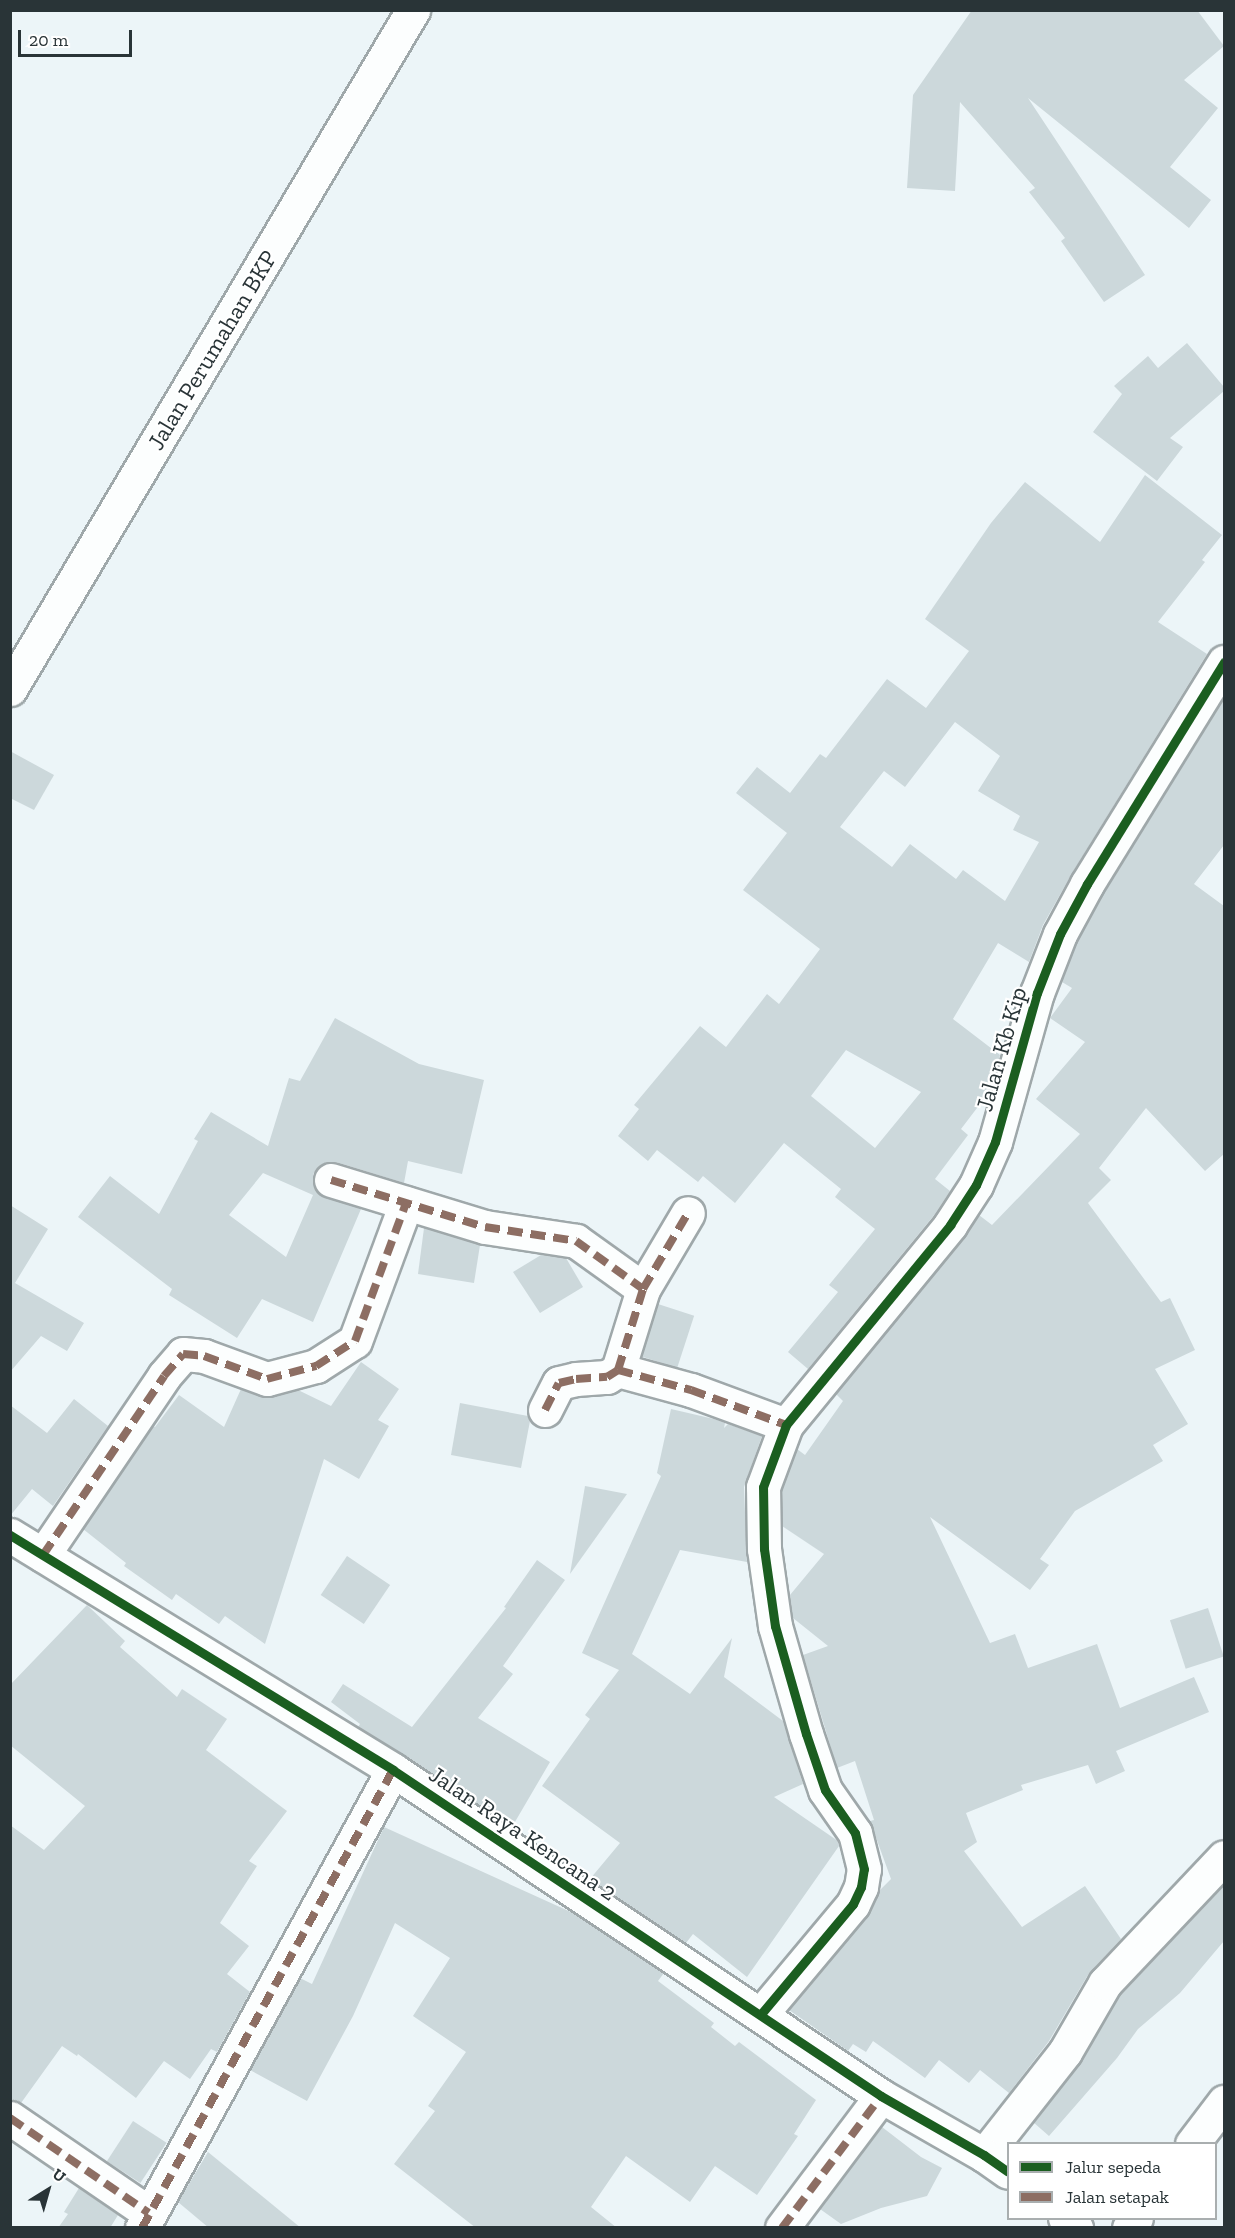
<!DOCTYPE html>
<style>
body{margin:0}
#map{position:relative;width:1235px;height:2238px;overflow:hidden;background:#ecf5f8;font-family:"Zilla Slab",serif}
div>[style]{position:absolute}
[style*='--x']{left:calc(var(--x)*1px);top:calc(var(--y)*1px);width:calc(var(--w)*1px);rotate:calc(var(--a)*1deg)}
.building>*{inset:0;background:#ccd8db;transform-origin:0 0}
.roads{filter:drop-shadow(2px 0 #9fa8aa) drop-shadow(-2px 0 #9fa8aa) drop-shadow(0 2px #9fa8aa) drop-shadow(0 -2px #9fa8aa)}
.street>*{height:33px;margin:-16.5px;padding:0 16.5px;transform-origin:16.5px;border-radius:16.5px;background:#fcfefe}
.secondary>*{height:33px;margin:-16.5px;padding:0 16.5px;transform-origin:16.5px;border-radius:16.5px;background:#fcfefe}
.quiet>*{height:8px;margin-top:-4px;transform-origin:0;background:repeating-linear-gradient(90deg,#8d6e63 0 15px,transparent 0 23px)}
.cycleway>*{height:9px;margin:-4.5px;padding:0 4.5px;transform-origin:4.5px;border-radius:4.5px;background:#1b5e20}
span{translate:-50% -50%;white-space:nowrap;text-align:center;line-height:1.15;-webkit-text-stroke:4.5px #fff;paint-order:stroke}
.street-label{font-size:24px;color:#293437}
.frame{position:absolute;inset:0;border:12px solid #293437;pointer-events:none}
.legend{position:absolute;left:1007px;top:2142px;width:210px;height:78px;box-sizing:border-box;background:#fff;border:2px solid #a9aeaf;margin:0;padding:8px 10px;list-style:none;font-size:18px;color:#293437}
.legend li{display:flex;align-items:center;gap:12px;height:30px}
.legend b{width:30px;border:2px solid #a9aeaf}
.north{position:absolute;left:18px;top:2160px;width:60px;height:60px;-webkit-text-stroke:4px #fff;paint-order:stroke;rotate:37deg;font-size:16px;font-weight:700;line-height:24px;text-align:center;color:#293437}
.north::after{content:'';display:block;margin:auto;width:21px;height:27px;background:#293437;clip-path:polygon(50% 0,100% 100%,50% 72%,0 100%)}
.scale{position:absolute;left:18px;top:30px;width:114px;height:27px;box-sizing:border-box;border:3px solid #293437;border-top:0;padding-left:8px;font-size:18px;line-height:21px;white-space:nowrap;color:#293437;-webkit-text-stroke:4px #fff;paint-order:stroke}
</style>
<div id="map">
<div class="building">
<div style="clip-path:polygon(972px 10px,1197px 10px,1224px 46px,1184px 80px,1218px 108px,1170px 167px,1211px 200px,1189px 228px,1028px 98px,1145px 275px,1104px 302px,1061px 241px,1065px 238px,1029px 192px,1035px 188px,960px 102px,955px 191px,907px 188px,913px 95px)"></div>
<div style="clip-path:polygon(1187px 343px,1224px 387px,1224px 391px,1170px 438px,1183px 447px,1157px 481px,1093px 432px,1122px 394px,1114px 386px,1148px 356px,1158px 368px)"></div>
<div style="clip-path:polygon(evenodd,1145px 475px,1222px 535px,1202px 560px,1205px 562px,1158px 622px,1207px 654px,1071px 875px,1043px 925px,1029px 962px,998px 943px,953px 1019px,1000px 1055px,990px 1091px,961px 1129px,968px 1135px,935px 1179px,950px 1191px,935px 1214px,808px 1369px,788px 1352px,838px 1292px,829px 1285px,875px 1229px,835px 1197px,841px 1189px,784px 1143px,735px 1203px,703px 1176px,698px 1182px,657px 1150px,648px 1161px,618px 1136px,639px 1109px,634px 1105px,700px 1026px,726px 1047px,767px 994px,779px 1004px,820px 949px,743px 890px,787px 833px,736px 793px,757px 767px,790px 793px,820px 754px,826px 758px,887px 679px,926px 708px,969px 651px,925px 619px,991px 523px,1025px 482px,1100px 542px,1145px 475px,955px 722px,1000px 756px,978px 791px,1020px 816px,1013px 830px,1039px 842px,1005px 901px,963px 870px,956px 879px,910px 844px,892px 867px,840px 827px,884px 771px,905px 787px,955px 722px,1145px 475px,846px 1050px,921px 1092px,875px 1148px,811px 1096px,846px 1050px)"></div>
<div style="clip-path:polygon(1224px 697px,1224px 845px,1194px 884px,1224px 906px,1224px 1154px,1205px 1171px,1146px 1108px,1099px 1168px,1111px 1180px,1088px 1203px,1161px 1302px,1170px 1298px,1195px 1350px,1155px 1369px,1188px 1424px,1153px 1445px,1163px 1461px,1075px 1511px,1040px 1559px,1049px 1565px,1030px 1590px,930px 1517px,990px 1643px,1015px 1634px,1028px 1668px,1097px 1644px,1120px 1708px,1194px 1677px,1209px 1712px,1116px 1751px,1125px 1771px,1096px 1784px,1088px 1765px,1021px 1785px,1023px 1790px,966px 1813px,977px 1842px,964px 1851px,1022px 1927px,1085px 1886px,1121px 1939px,1089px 1973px,1049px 2041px,1009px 2093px,980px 2070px,969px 2083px,939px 2060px,925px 2078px,873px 2041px,866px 2052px,853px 2044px,848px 2051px,789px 2010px,867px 1916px,879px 1891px,891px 1879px,870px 1821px,874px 1820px,855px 1761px,837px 1768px,803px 1655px,828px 1646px,793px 1618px,790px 1595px,824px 1554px,782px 1526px,782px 1490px,797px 1449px,805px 1455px,843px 1401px,836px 1394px,965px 1237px,979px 1215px,992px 1225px,1080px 1134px,1036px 1099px,1085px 1042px,1050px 1018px,1072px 988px,1062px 982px,1077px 942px,1103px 893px)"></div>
<div style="clip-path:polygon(10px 751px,54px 775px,34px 810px,10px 798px)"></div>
<div style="clip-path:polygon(evenodd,335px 1018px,419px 1064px,484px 1080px,462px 1174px,408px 1161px,404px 1183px,336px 1162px,327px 1162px,319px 1166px,313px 1174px,313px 1184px,318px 1193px,361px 1209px,313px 1322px,262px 1299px,237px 1338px,169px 1295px,172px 1289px,78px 1217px,110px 1176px,159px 1214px,198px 1141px,194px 1139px,211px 1112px,268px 1146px,289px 1078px,300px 1081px,335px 1018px,263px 1173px,313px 1195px,286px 1257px,229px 1215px,263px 1173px)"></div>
<div style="clip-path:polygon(10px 1205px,48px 1229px,15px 1283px,84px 1323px,67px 1351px,41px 1336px,10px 1372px)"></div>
<div style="clip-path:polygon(424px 1228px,480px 1245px,474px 1283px,418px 1274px)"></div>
<div style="clip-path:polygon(541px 1255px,566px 1258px,583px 1287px,540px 1313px,513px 1272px)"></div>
<div style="left:658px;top:1304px;width:38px;height:55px;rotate:18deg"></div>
<div style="clip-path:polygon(361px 1362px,399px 1389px,378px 1420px,389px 1426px,359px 1479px,324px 1459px,265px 1644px,225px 1616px,219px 1624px,176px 1594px,172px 1600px,124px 1566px,126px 1563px,83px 1529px,153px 1426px,155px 1427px,179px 1395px,224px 1427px,241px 1389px,271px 1397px,298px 1390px,331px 1406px)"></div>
<div style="clip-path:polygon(74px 1399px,108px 1426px,53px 1506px,32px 1489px,10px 1516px,10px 1405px,47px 1433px)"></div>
<div style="clip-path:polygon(460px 1403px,528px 1416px,530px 1421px,521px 1468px,451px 1455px)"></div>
<div style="clip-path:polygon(671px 1409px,714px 1419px,725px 1423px,724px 1428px,728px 1424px,762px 1436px,744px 1487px,747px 1562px,680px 1550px,632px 1654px,690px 1694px,732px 1638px,724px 1677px,783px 1721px,803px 1784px,774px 1797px,838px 1841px,839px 1846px,747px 1977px,693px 1934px,686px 1943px,590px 1879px,620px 1843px,542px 1786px,590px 1719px,585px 1715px,619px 1670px,582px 1653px,661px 1476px,657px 1473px)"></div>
<div style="clip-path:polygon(585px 1486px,627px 1494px,570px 1574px)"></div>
<div style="left:347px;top:1556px;width:52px;height:47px;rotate:34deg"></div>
<div style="clip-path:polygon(537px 1560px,565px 1580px,503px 1666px,513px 1674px,478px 1718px,550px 1762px,512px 1827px,358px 1727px,360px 1724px,331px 1702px,343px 1684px,412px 1727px,506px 1608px,504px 1607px)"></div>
<div style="clip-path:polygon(87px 1605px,125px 1641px,120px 1647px,177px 1697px,182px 1689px,227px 1719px,206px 1750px,287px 1811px,249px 1861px,257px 1866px,220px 1923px,249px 1946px,227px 1974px,250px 1992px,217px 2052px,211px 2049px,190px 2079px,164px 2061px,136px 2098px,78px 2054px,77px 2056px,62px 2046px,21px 2103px,10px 2099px,10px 1825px,44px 1850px,85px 1806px,10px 1745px,10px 1685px)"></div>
<div style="left:1208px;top:1608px;width:51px;height:40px;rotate:72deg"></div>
<div style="clip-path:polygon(384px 1827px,573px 1913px,664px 1973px,658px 1981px,714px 2023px,711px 2027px,735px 2046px,739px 2042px,816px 2100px,794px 2134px,798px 2136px,757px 2195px,715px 2166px,690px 2202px,626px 2156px,591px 2207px,617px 2228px,476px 2228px,394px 2164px,435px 2111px,428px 2106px,466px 2052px,413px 2016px,450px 1958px,395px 1923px,353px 2016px,307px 2101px,250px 2070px,300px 1978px,312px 1984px)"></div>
<div style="clip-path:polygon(1224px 1884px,1224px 1941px,1180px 1993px,1138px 2029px,1117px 2058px,1049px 2136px,1033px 2122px,1081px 2062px,1120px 1994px)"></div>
<div style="left:133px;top:2121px;width:40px;height:48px;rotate:33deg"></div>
<div style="clip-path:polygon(882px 2127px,921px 2157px,942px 2168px,927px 2196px,881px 2208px,841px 2224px,820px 2209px)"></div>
<div style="clip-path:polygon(208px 2152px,301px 2228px,209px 2228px,178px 2202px)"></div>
<div style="clip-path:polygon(79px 2188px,118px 2215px,110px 2228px,58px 2228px,68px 2214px,64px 2212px)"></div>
</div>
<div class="roads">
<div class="street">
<div style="--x:10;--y:689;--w:790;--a:-59.31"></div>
<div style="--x:331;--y:1180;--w:161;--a:17"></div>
<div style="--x:485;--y:1227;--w:92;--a:8.7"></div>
<div style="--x:576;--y:1241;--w:82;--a:35.6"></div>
<div style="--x:618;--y:1370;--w:76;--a:15.3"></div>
<div style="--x:691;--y:1390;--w:101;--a:20.2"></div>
<div style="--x:545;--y:1410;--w:30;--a:-63"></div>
<div style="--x:559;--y:1383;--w:17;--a:-13"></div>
<div style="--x:576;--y:1379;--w:31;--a:-4"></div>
<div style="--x:607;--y:1377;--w:13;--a:-32"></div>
<div style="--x:618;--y:1370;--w:85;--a:-72.8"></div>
<div style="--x:643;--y:1289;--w:88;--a:-59.4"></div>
<div style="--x:43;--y:1555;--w:216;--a:-55.9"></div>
<div style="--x:164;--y:1376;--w:29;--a:-49"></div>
<div style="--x:183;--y:1354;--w:21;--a:5"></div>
<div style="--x:204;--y:1356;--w:67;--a:20.1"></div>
<div style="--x:267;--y:1379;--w:51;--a:-14.9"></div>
<div style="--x:316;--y:1366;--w:46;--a:-32.7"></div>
<div style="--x:355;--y:1341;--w:147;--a:-69.7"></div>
<div style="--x:761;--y:2014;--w:143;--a:-50.1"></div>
<div style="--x:853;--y:1904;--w:19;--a:-65"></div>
<div style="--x:861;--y:1887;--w:18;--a:-81"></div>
<div style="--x:864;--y:1869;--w:37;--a:-104"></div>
<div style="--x:855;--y:1833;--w:52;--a:-124.9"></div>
<div style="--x:825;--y:1790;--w:59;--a:-108.7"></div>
<div style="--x:806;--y:1734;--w:112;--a:-106"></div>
<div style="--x:775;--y:1626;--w:78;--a:-98.1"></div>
<div style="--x:764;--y:1549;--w:62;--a:-90.9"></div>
<div style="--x:763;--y:1487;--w:66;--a:-69.6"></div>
<div style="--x:786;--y:1425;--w:259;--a:-50.6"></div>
<div style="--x:950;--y:1225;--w:48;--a:-57"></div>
<div style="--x:976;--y:1185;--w:47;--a:-66.2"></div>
<div style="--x:995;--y:1142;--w:155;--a:-74.3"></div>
<div style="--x:1037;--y:993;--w:63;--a:-68.7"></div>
<div style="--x:1060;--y:934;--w:57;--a:-61.6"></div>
<div style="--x:1087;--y:884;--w:261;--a:-58.3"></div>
<div style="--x:10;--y:2118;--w:168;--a:34.4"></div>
<div style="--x:1192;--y:2144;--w:53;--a:-52.7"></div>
<div style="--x:984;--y:2155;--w:131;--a:-51.8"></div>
<div style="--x:1065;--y:2052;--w:80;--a:-59.9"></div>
<div style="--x:1105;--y:1983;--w:173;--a:-46.6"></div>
<div style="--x:142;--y:2228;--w:522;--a:-61.28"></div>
<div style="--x:782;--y:2228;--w:165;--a:-53.1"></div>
<div style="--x:1129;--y:2228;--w:12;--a:-55"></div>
</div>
<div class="secondary">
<div style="--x:10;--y:1535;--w:449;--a:31.5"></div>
<div style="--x:393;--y:1770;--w:587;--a:33.74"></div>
<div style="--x:881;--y:2096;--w:119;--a:29.8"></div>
<div style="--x:984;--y:2155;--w:29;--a:35"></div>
<div style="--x:1065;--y:2218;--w:15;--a:42"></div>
</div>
</div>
<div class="quiet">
<div style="--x:331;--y:1180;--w:161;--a:17"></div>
<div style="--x:485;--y:1227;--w:92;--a:8.7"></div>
<div style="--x:576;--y:1241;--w:82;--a:35.6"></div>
<div style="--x:618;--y:1370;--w:76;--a:15.3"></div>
<div style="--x:691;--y:1390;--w:101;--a:20.2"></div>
<div style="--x:545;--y:1410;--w:30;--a:-63"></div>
<div style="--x:559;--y:1383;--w:17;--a:-13"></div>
<div style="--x:576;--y:1379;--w:31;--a:-4"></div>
<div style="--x:607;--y:1377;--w:13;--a:-32"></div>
<div style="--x:618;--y:1370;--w:85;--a:-72.8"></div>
<div style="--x:643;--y:1289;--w:88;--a:-59.4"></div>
<div style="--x:43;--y:1555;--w:216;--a:-55.9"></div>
<div style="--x:164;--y:1376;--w:29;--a:-49"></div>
<div style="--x:183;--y:1354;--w:21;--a:5"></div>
<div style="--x:204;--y:1356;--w:67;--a:20.1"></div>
<div style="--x:267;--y:1379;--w:51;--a:-14.9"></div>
<div style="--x:316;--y:1366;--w:46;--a:-32.7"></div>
<div style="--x:355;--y:1341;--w:147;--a:-69.7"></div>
<div style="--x:10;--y:2118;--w:168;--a:34.4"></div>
<div style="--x:142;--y:2228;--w:522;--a:-61.28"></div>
<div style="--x:782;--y:2228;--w:165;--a:-53.1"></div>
</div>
<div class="cycleway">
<div style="--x:10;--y:1535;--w:449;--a:31.5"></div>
<div style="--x:393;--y:1770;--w:587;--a:33.74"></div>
<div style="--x:881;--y:2096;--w:119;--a:29.8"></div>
<div style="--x:984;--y:2155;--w:29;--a:35"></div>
<div style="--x:761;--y:2014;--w:143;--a:-50.1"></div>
<div style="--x:853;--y:1904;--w:19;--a:-65"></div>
<div style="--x:861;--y:1887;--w:18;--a:-81"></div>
<div style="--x:864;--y:1869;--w:37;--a:-104"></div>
<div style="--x:855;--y:1833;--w:52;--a:-124.9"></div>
<div style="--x:825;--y:1790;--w:59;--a:-108.7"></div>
<div style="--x:806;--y:1734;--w:112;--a:-106"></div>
<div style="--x:775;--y:1626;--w:78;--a:-98.1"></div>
<div style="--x:764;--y:1549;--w:62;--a:-90.9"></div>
<div style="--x:763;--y:1487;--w:66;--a:-69.6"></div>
<div style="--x:786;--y:1425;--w:259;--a:-50.6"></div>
<div style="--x:950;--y:1225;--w:48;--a:-57"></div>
<div style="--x:976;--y:1185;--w:47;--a:-66.2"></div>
<div style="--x:995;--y:1142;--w:155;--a:-74.3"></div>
<div style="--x:1037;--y:993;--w:63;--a:-68.7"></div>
<div style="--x:1060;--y:934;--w:57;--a:-61.6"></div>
<div style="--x:1087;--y:884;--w:261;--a:-58.3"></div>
</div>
<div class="street-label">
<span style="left:212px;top:350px;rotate:-59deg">Jalan Perumahan BKP</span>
<span style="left:1001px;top:1049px;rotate:-74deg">Jalan Kb Kip</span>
<span style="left:523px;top:1833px;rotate:34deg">Jalan Raya Kencana 2</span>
</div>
<div class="frame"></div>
<ul class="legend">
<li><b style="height:8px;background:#1b5e20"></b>Jalur sepeda</li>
<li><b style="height:8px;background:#8d6e63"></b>Jalan setapak</li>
</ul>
<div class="north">U</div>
<div class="scale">20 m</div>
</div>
